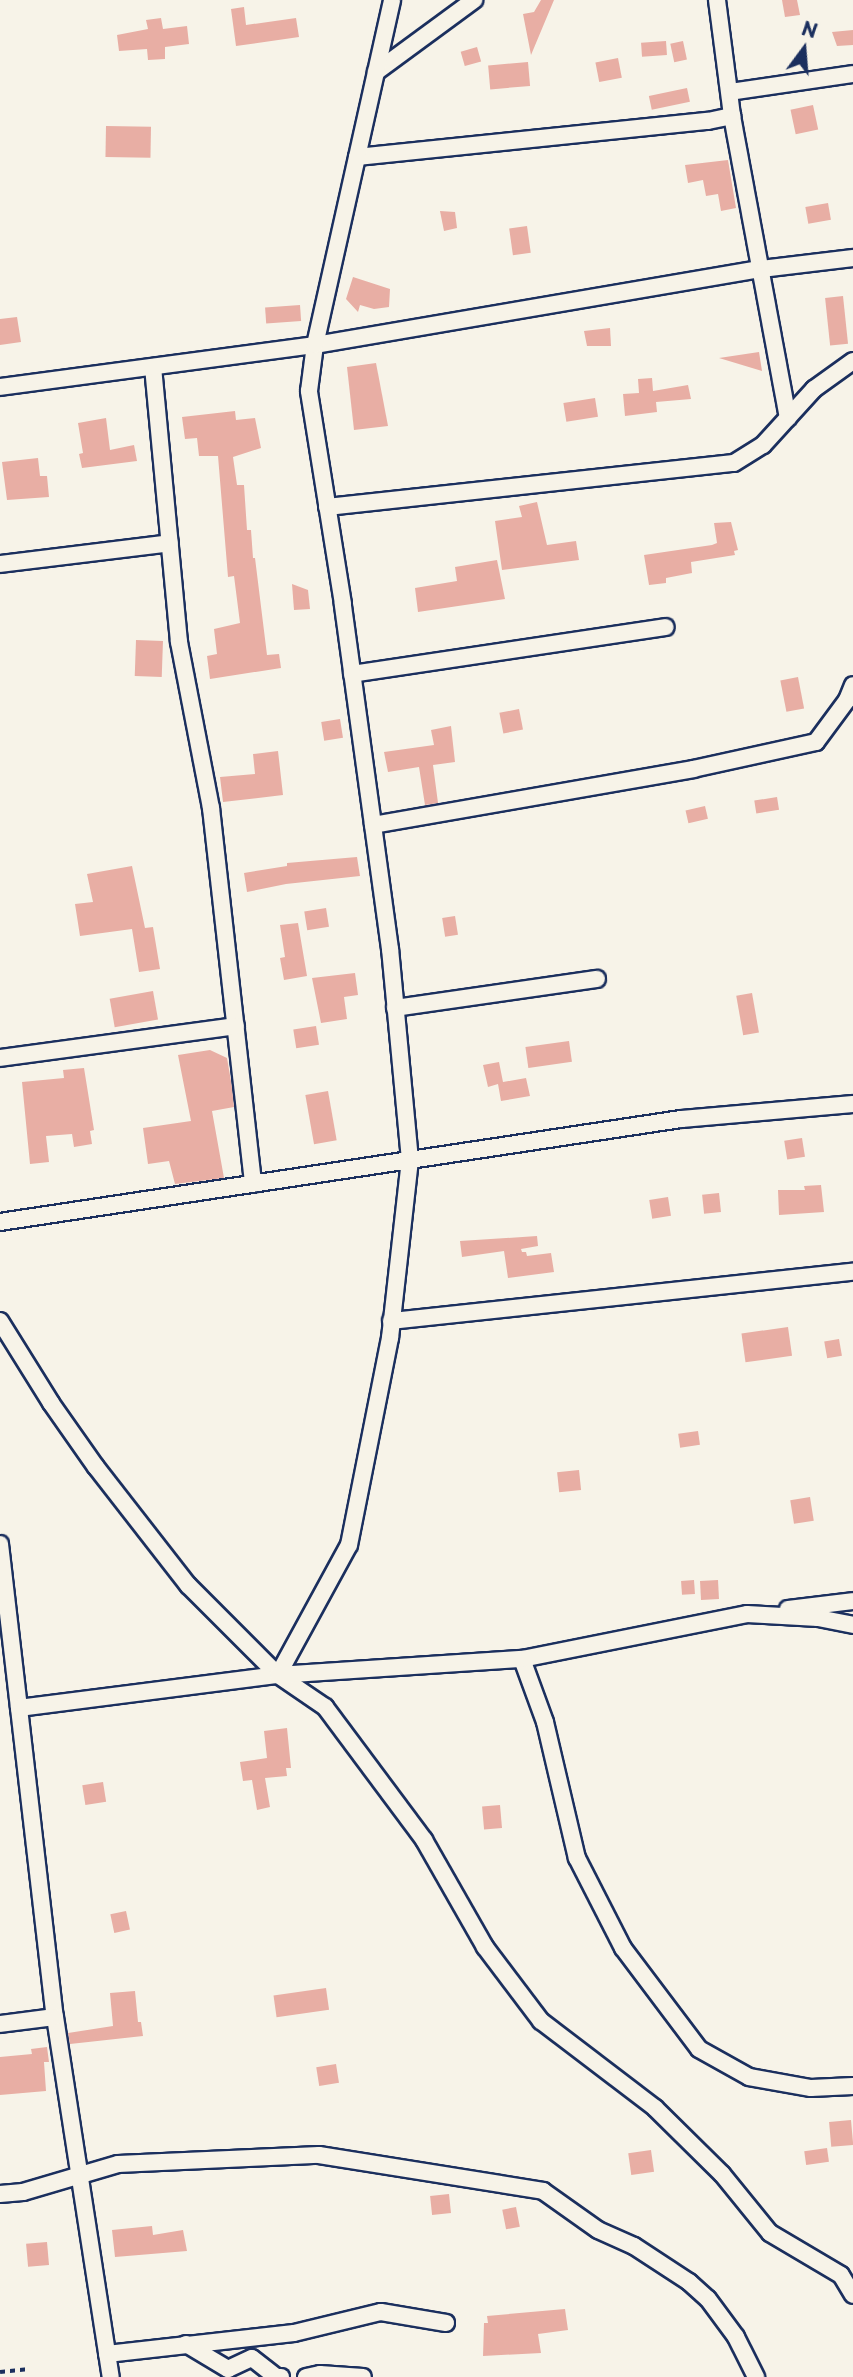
<!DOCTYPE html>
<style>
body{margin:0}
#map{position:relative;width:853px;height:2377px;overflow:hidden;background:#f7f3e8;font-family:"Playpen Sans",sans-serif}
div>[style]{position:absolute}
[style*='--x']{left:calc(var(--x)*1px);top:calc(var(--y)*1px);width:calc(var(--w)*1px);rotate:calc(var(--a)*1deg)}
.building>*{inset:0;background:#e8aea4;transform-origin:0 0}
.path>*{height:3.5px;margin-top:-1.75px;transform-origin:0;background:repeating-linear-gradient(90deg,#1b2f5e 0 5px,transparent 0 10px)}
.roads{filter:drop-shadow(2px 0 #1b2f5e) drop-shadow(-2px 0 #1b2f5e) drop-shadow(0 2px #1b2f5e) drop-shadow(0 -2px #1b2f5e)}
.minor>*{height:16px;margin:-8px;padding:0 8px;transform-origin:8px;border-radius:8px;background:#f7f3e8}
span{translate:-50% -50%;white-space:nowrap;text-align:center;line-height:1.15;-webkit-text-stroke:5px #f7f3e8;paint-order:stroke}
.north{position:absolute;left:769px;top:14px;width:70px;height:70px;-webkit-text-stroke:5px #f7f3e8;paint-order:stroke;rotate:16deg;font-size:19px;font-weight:700;line-height:28px;text-align:center;color:#1b2f5e}
.north::after{content:'';display:block;margin:auto;width:24px;height:32px;background:#1b2f5e;clip-path:polygon(50% 0,100% 100%,50% 72%,0 100%)}
</style>
<div id="map">
<div class="building">
<div style="clip-path:polygon(541px 0,554px 0,531px 55px,523px 14px,534px 12px)"></div>
<div style="clip-path:polygon(782px 0,797px 0,800px 15px,785px 17px)"></div>
<div style="clip-path:polygon(244px 7px,246px 25px,296px 18px,299px 37px,236px 46px,231px 9px)"></div>
<div style="clip-path:polygon(161px 18px,163px 29px,187px 26px,189px 44px,165px 47px,165px 59px,148px 60px,147px 49px,119px 51px,117px 35px,148px 29px,146px 20px)"></div>
<div style="clip-path:polygon(853px 30px,853px 45px,837px 46px,832px 32px)"></div>
<div style="left:666px;top:41px;width:14px;height:25px;rotate:86deg"></div>
<div style="left:683px;top:41px;width:19px;height:13px;rotate:78deg"></div>
<div style="left:477px;top:47px;width:15px;height:17px;rotate:74deg"></div>
<div style="left:618px;top:58px;width:20px;height:23px;rotate:79deg"></div>
<div style="left:528px;top:62px;width:24px;height:40px;rotate:85deg"></div>
<div style="left:687px;top:88px;width:14px;height:39px;rotate:78deg"></div>
<div style="left:813px;top:105px;width:25px;height:23px;rotate:78deg"></div>
<div style="left:106px;top:126px;width:45px;height:31px;rotate:1deg"></div>
<div style="clip-path:polygon(728px 160px,736px 208px,721px 211px,718px 194px,706px 196px,703px 180px,688px 183px,685px 165px)"></div>
<div style="left:828px;top:203px;width:17px;height:23px;rotate:80deg"></div>
<div style="clip-path:polygon(440px 211px,455px 212px,457px 228px,444px 231px)"></div>
<div style="left:527px;top:226px;width:27px;height:18px;rotate:82deg"></div>
<div style="clip-path:polygon(353px 277px,390px 289px,389px 307px,374px 309px,360px 305px,358px 312px,346px 299px)"></div>
<div style="left:843px;top:296px;width:48px;height:18px;rotate:84deg"></div>
<div style="left:300px;top:305px;width:16px;height:35px;rotate:86deg"></div>
<div style="clip-path:polygon(17px 317px,21px 342px,0 345px,0 319px)"></div>
<div style="clip-path:polygon(610px 328px,611px 346px,587px 346px,584px 331px)"></div>
<div style="clip-path:polygon(759px 352px,762px 371px,719px 358px)"></div>
<div style="clip-path:polygon(376px 363px,388px 426px,354px 430px,347px 367px)"></div>
<div style="clip-path:polygon(652px 378px,653px 391px,688px 385px,691px 399px,656px 402px,657px 412px,625px 416px,623px 394px,639px 393px,638px 379px)"></div>
<div style="left:595px;top:398px;width:19px;height:32px;rotate:81deg"></div>
<div style="clip-path:polygon(235px 411px,236px 420px,255px 418px,261px 448px,233px 457px,237px 485px,244px 485px,247px 530px,251px 530px,253px 558px,255px 558px,267px 655px,279px 654px,281px 668px,210px 679px,207px 656px,217px 654px,214px 629px,240px 623px,234px 576px,228px 577px,218px 456px,199px 456px,197px 438px,185px 439px,182px 417px)"></div>
<div style="clip-path:polygon(106px 418px,110px 450px,134px 445px,137px 461px,82px 468px,79px 454px,83px 453px,78px 423px)"></div>
<div style="clip-path:polygon(38px 458px,40px 476px,47px 476px,49px 497px,7px 500px,2px 462px)"></div>
<div style="clip-path:polygon(537px 502px,547px 545px,576px 541px,579px 560px,502px 570px,495px 521px,522px 517px,519px 506px)"></div>
<div style="clip-path:polygon(731px 522px,738px 550px,734px 551px,735px 555px,691px 562px,692px 573px,666px 578px,666px 583px,649px 585px,644px 555px,712px 545px,717px 543px,714px 523px)"></div>
<div style="clip-path:polygon(497px 560px,505px 599px,418px 612px,415px 588px,457px 581px,455px 567px)"></div>
<div style="clip-path:polygon(292px 584px,308px 590px,310px 609px,294px 610px)"></div>
<div style="left:136px;top:640px;width:27px;height:36px;rotate:2deg"></div>
<div style="left:798px;top:677px;width:32px;height:18px;rotate:79deg"></div>
<div style="left:519px;top:709px;width:21px;height:20px;rotate:79deg"></div>
<div style="left:340px;top:719px;width:19px;height:19px;rotate:81deg"></div>
<div style="clip-path:polygon(451px 726px,455px 762px,433px 765px,438px 803px,425px 805px,419px 767px,388px 772px,384px 752px,434px 745px,431px 730px)"></div>
<div style="clip-path:polygon(278px 751px,283px 795px,223px 802px,220px 777px,255px 774px,253px 754px)"></div>
<div style="left:777px;top:797px;width:13px;height:23px;rotate:81deg"></div>
<div style="left:705px;top:806px;width:13px;height:20px;rotate:77deg"></div>
<div style="clip-path:polygon(357px 857px,360px 876px,286px 884px,247px 892px,244px 873px,287px 866px,287px 863px)"></div>
<div style="clip-path:polygon(132px 866px,145px 928px,153px 927px,160px 969px,139px 972px,132px 929px,80px 936px,75px 904px,93px 902px,87px 874px)"></div>
<div style="left:326px;top:908px;width:19px;height:22px;rotate:81deg"></div>
<div style="left:455px;top:916px;width:19px;height:13px;rotate:81deg"></div>
<div style="clip-path:polygon(298px 923px,307px 976px,284px 980px,280px 958px,285px 957px,280px 925px)"></div>
<div style="clip-path:polygon(355px 973px,358px 995px,344px 997px,347px 1019px,321px 1023px,312px 978px)"></div>
<div style="left:153px;top:991px;width:29px;height:44px;rotate:80deg"></div>
<div style="left:752px;top:993px;width:40px;height:16px;rotate:80deg"></div>
<div style="left:316px;top:1026px;width:19px;height:23px;rotate:81deg"></div>
<div style="left:569px;top:1041px;width:21px;height:44px;rotate:82deg"></div>
<div style="clip-path:polygon(210px 1050px,227px 1058px,232px 1087px,234px 1107px,212px 1111px,224px 1178px,175px 1184px,169px 1161px,148px 1164px,143px 1128px,191px 1121px,178px 1055px)"></div>
<div style="clip-path:polygon(499px 1062px,503px 1082px,526px 1078px,530px 1096px,501px 1101px,498px 1084px,488px 1087px,483px 1065px)"></div>
<div style="clip-path:polygon(84px 1068px,94px 1130px,90px 1131px,92px 1144px,74px 1147px,72px 1134px,46px 1136px,49px 1162px,30px 1164px,22px 1082px,64px 1078px,63px 1070px)"></div>
<div style="left:328px;top:1091px;width:50px;height:23px;rotate:80deg"></div>
<div style="left:802px;top:1138px;width:19px;height:18px;rotate:81deg"></div>
<div style="clip-path:polygon(821px 1185px,824px 1212px,779px 1215px,778px 1190px,805px 1190px,804px 1186px)"></div>
<div style="left:719px;top:1193px;width:19px;height:17px;rotate:84deg"></div>
<div style="left:668px;top:1197px;width:19px;height:19px;rotate:81deg"></div>
<div style="clip-path:polygon(537px 1236px,538px 1246px,521px 1249px,522px 1252px,526px 1252px,527px 1256px,551px 1253px,554px 1272px,508px 1278px,504px 1251px,462px 1257px,460px 1241px)"></div>
<div style="left:788px;top:1327px;width:29px;height:47px;rotate:82deg"></div>
<div style="left:839px;top:1339px;width:17px;height:15px;rotate:80deg"></div>
<div style="left:698px;top:1431px;width:14px;height:20px;rotate:82deg"></div>
<div style="left:579px;top:1470px;width:20px;height:22px;rotate:84deg"></div>
<div style="left:810px;top:1497px;width:24px;height:20px;rotate:81deg"></div>
<div style="left:694px;top:1580px;width:14px;height:13px;rotate:86deg"></div>
<div style="left:718px;top:1580px;width:19px;height:18px;rotate:87deg"></div>
<div style="clip-path:polygon(287px 1728px,291px 1768px,286px 1768px,287px 1776px,265px 1778px,270px 1807px,257px 1810px,252px 1780px,243px 1781px,240px 1762px,267px 1758px,264px 1731px)"></div>
<div style="left:103px;top:1782px;width:20px;height:21px;rotate:81deg"></div>
<div style="left:500px;top:1805px;width:23px;height:18px;rotate:85deg"></div>
<div style="left:126px;top:1911px;width:19px;height:16px;rotate:78deg"></div>
<div style="left:326px;top:1988px;width:22px;height:53px;rotate:82deg"></div>
<div style="clip-path:polygon(135px 1991px,138px 2022px,141px 2022px,143px 2036px,70px 2044px,68px 2033px,113px 2026px,110px 1993px)"></div>
<div style="clip-path:polygon(47px 2047px,49px 2062px,44px 2062px,46px 2091px,0 2095px,0 2057px,32px 2054px,31px 2049px)"></div>
<div style="left:336px;top:2064px;width:19px;height:20px;rotate:81deg"></div>
<div style="left:851px;top:2120px;width:25px;height:22px;rotate:85deg"></div>
<div style="left:827px;top:2148px;width:14px;height:23px;rotate:82deg"></div>
<div style="left:651px;top:2150px;width:22px;height:23px;rotate:82deg"></div>
<div style="left:449px;top:2194px;width:19px;height:19px;rotate:84deg"></div>
<div style="left:516px;top:2207px;width:20px;height:14px;rotate:79deg"></div>
<div style="clip-path:polygon(152px 2226px,153px 2235px,183px 2230px,187px 2251px,115px 2257px,112px 2230px)"></div>
<div style="left:47px;top:2242px;width:23px;height:21px;rotate:85deg"></div>
<div style="clip-path:polygon(565px 2309px,568px 2330px,538px 2334px,541px 2353px,483px 2356px,484px 2323px,488px 2323px,487px 2316px)"></div>
</div>
<div class="path">
<div style="--x:0;--y:2372;--w:27;--a:-6"></div>
</div>
<div class="roads">
<div class="minor">
<div style="--x:717;--y:0;--w:117;--a:82.6"></div>
<div style="--x:732;--y:116;--w:307;--a:79.5"></div>
<div style="--x:376;--y:72;--w:122;--a:-36.3"></div>
<div style="--x:730;--y:92;--w:124;--a:-8.3"></div>
<div style="--x:357;--y:157;--w:353;--a:-5.9"></div>
<div style="--x:708;--y:121;--w:25;--a:-12"></div>
<div style="--x:153;--y:367;--w:276;--a:84.6"></div>
<div style="--x:179;--y:642;--w:169;--a:79.1"></div>
<div style="--x:211;--y:808;--w:378;--a:83.6"></div>
<div style="--x:0;--y:387;--w:318;--a:-7.6"></div>
<div style="--x:315;--y:345;--w:452;--a:-9.7"></div>
<div style="--x:761;--y:269;--w:93;--a:-6.8"></div>
<div style="--x:327;--y:507;--w:409;--a:-6.2"></div>
<div style="--x:734;--y:463;--w:34;--a:-32"></div>
<div style="--x:763;--y:445;--w:76;--a:-47.7"></div>
<div style="--x:814;--y:389;--w:48;--a:-35.7"></div>
<div style="--x:0;--y:564;--w:171;--a:-7"></div>
<div style="--x:352;--y:674;--w:317;--a:-8.5"></div>
<div style="--x:373;--y:825;--w:325;--a:-9.9"></div>
<div style="--x:693;--y:769;--w:126;--a:-12.4"></div>
<div style="--x:816;--y:742;--w:52;--a:-53.6"></div>
<div style="--x:847;--y:700;--w:16;--a:-68"></div>
<div style="--x:395;--y:1008;--w:204;--a:-8.2"></div>
<div style="--x:0;--y:1058;--w:238;--a:-7.7"></div>
<div style="--x:0;--y:1222;--w:689;--a:-8.6"></div>
<div style="--x:681;--y:1119;--w:173;--a:-5"></div>
<div style="--x:0;--y:1321;--w:97;--a:58.1"></div>
<div style="--x:51;--y:1403;--w:78;--a:54.9"></div>
<div style="--x:96;--y:1467;--w:150;--a:52.1"></div>
<div style="--x:188;--y:1585;--w:127;--a:45"></div>
<div style="--x:278;--y:1675;--w:57;--a:34.2"></div>
<div style="--x:325;--y:1707;--w:166;--a:53.3"></div>
<div style="--x:424;--y:1840;--w:123;--a:60.3"></div>
<div style="--x:485;--y:1947;--w:93;--a:52.9"></div>
<div style="--x:541;--y:2021;--w:143;--a:37.3"></div>
<div style="--x:655;--y:2108;--w:94;--a:44.6"></div>
<div style="--x:722;--y:2174;--w:76;--a:50.9"></div>
<div style="--x:770;--y:2233;--w:82;--a:30.6"></div>
<div style="--x:841;--y:2275;--w:23;--a:59"></div>
<div style="--x:391;--y:1321;--w:465;--a:-6.1"></div>
<div style="--x:0;--y:1544;--w:476;--a:83.4"></div>
<div style="--x:55;--y:2017;--w:364;--a:81.2"></div>
<div style="--x:788;--y:1609;--w:65;--a:-7"></div>
<div style="--x:522;--y:1659;--w:67;--a:69.9"></div>
<div style="--x:545;--y:1722;--w:140;--a:76.8"></div>
<div style="--x:577;--y:1858;--w:101;--a:62.9"></div>
<div style="--x:623;--y:1948;--w:126;--a:53"></div>
<div style="--x:699;--y:2049;--w:57;--a:29.2"></div>
<div style="--x:749;--y:2077;--w:63;--a:10.1"></div>
<div style="--x:811;--y:2088;--w:42;--a:-2.7"></div>
<div style="--x:278;--y:1675;--w:148;--a:-61.4"></div>
<div style="--x:349;--y:1545;--w:211;--a:-78.8"></div>
<div style="--x:390;--y:1338;--w:179;--a:-83.6"></div>
<div style="--x:410;--y:1160;--w:212;--a:-95.4"></div>
<div style="--x:390;--y:949;--w:348;--a:-97.8"></div>
<div style="--x:343;--y:604;--w:216;--a:-99.1"></div>
<div style="--x:309;--y:391;--w:46;--a:-82.6"></div>
<div style="--x:315;--y:345;--w:353;--a:-77.4"></div>
<div style="--x:19;--y:1708;--w:261;--a:-7.3"></div>
<div style="--x:278;--y:1675;--w:245;--a:-3.8"></div>
<div style="--x:522;--y:1659;--w:229;--a:-11.3"></div>
<div style="--x:747;--y:1614;--w:71;--a:3.2"></div>
<div style="--x:818;--y:1618;--w:36;--a:11"></div>
<div style="--x:0;--y:2024;--w:55;--a:-7.3"></div>
<div style="--x:0;--y:2194;--w:23;--a:-5"></div>
<div style="--x:23;--y:2192;--w:99;--a:-16.4"></div>
<div style="--x:118;--y:2164;--w:201;--a:-2.6"></div>
<div style="--x:319;--y:2155;--w:227;--a:9.1"></div>
<div style="--x:543;--y:2191;--w:67;--a:35.3"></div>
<div style="--x:598;--y:2230;--w:39;--a:24"></div>
<div style="--x:634;--y:2246;--w:66;--a:33.2"></div>
<div style="--x:689;--y:2282;--w:25;--a:42"></div>
<div style="--x:708;--y:2299;--w:47;--a:53.6"></div>
<div style="--x:736;--y:2337;--w:45;--a:63.4"></div>
<div style="--x:186;--y:2344;--w:49;--a:30.8"></div>
<div style="--x:228;--y:2369;--w:26;--a:-25"></div>
<div style="--x:252;--y:2358;--w:31;--a:38"></div>
<div style="--x:276;--y:2377;--w:5;--a:0"></div>
<div style="--x:107;--y:2354;--w:188;--a:-6.4"></div>
<div style="--x:294;--y:2333;--w:89;--a:-13.6"></div>
<div style="--x:381;--y:2312;--w:66;--a:9.6"></div>
<div style="--x:306;--y:2377;--w:14;--a:-12"></div>
<div style="--x:320;--y:2374;--w:43;--a:4"></div>
</div>
</div>
<div class="north">N</div>
</div>
